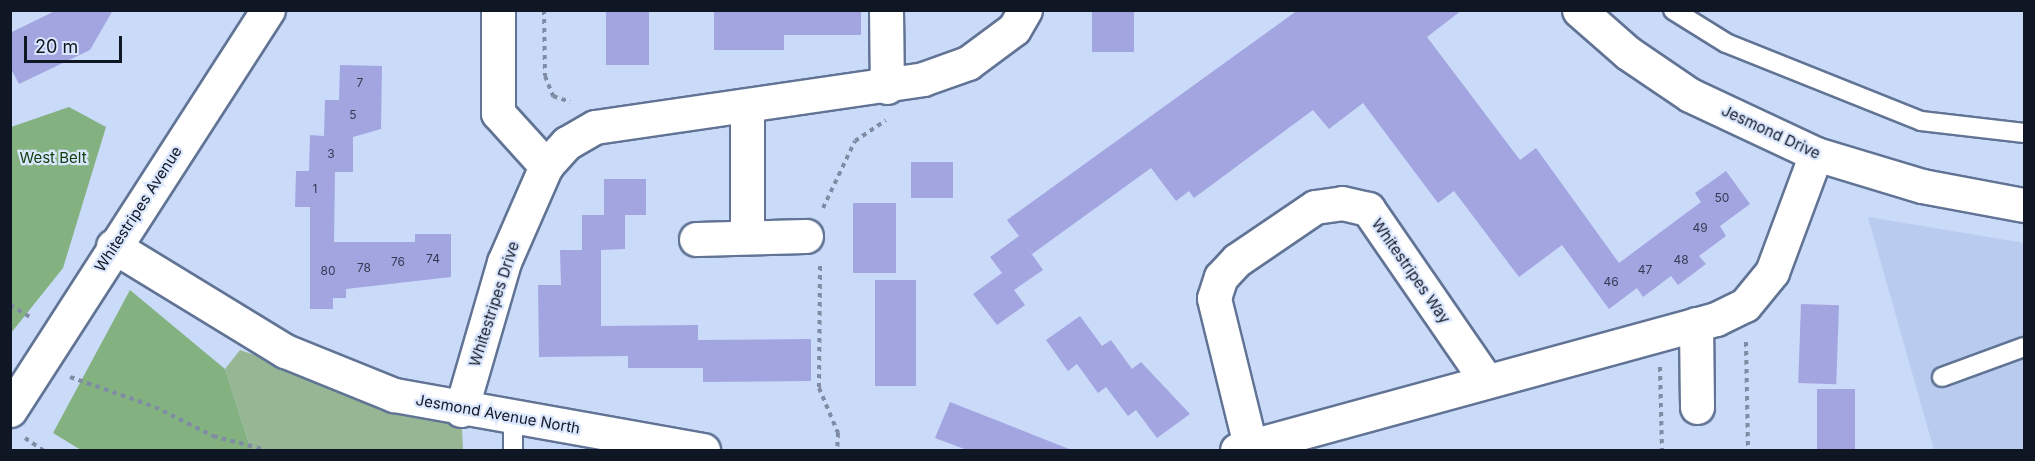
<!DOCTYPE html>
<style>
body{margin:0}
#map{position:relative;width:2035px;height:461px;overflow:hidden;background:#cadaf9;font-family:Inter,sans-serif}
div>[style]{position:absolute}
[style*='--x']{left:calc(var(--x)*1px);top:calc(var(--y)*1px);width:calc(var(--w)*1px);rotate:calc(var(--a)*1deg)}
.built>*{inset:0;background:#b9cbee}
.green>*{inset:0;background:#97b794}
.forest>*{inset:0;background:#84b180}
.building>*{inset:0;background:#a3a5e0;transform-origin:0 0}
.path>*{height:4px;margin-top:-2px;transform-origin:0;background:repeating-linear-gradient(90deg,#808ca4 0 4.5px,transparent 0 9px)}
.roads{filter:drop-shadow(2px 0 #617495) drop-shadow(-2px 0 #617495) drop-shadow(0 2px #617495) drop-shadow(0 -2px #617495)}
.service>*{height:18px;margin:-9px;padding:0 9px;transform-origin:9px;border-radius:9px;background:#fff}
.minor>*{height:33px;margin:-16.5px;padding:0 16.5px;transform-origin:16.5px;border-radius:16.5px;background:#fff}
.tertiary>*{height:33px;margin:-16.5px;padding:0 16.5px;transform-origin:16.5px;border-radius:16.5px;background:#fff}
span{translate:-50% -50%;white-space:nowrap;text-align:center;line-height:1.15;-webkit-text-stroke:4.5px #dbe7fe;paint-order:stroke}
.number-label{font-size:12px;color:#353a53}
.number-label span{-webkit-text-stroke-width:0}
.street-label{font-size:15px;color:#101724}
.park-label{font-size:15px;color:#11400f}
.frame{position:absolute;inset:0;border:12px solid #101724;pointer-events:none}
.scale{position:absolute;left:24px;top:36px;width:98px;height:27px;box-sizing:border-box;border:3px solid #101724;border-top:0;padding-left:8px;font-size:18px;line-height:21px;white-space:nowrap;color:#101724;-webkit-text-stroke:4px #dbe7fe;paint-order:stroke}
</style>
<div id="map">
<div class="built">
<div style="clip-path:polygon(1868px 217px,2024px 243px,2024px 450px,1934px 450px)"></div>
</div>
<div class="green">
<div style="clip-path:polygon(240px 350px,462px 428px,463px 450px,251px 450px,225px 369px)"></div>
</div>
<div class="forest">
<div style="clip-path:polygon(69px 107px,106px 127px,63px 268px,11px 333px,11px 127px)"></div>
<div style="clip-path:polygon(130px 290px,225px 369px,251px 450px,81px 450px,53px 433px)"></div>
</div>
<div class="building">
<div style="clip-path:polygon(57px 10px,113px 10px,90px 50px,19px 84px,10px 67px,10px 33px)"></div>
<div style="left:606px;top:10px;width:43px;height:55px"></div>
<div style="clip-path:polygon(714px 10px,861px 10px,861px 35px,784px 35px,784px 50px,714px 50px)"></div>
<div style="left:1092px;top:10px;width:42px;height:42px"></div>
<div style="clip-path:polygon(1298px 10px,1462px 10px,1427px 37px,1520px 160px,1536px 148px,1619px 263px,1701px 202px,1695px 193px,1726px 171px,1750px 204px,1720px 226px,1726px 236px,1699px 256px,1706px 264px,1678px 285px,1671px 276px,1643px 297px,1637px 288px,1609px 309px,1562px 245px,1519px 277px,1454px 191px,1438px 203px,1363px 103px,1329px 129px,1313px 110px,1194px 198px,1189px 191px,1176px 201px,1151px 168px,1032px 254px,1024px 243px,1043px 270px,1014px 290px,1025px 305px,997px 325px,973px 294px,1002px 273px,990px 257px,1019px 236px,1007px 220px)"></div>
<div style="clip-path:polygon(340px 65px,382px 66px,381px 129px,353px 137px,353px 172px,335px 172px,334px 242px,415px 242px,415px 234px,451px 234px,451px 277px,346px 289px,346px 298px,333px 298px,333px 309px,310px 309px,310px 207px,295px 207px,296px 171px,309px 171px,310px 135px,324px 136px,325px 100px,339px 100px)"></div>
<div style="left:911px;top:162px;width:42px;height:36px"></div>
<div style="clip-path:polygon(604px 179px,646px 179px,646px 215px,625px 215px,625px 249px,601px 250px,601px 326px,698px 325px,698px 340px,811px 339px,811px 381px,703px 382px,703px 368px,628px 368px,628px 356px,539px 357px,538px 285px,561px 285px,560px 250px,582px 250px,582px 215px,604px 215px)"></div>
<div style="left:853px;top:203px;width:43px;height:70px"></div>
<div style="left:875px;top:280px;width:41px;height:106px"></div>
<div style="left:1801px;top:304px;width:38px;height:79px;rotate:2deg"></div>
<div style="clip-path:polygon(1080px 316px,1102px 346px,1111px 340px,1132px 369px,1141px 362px,1190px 414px,1157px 438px,1136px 410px,1128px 416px,1106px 387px,1098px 393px,1077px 364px,1068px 371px,1046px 340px)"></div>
<div style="left:1817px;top:389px;width:38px;height:61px"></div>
<div style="clip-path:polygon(950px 402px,1069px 449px,1069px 450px,967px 450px,935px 438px)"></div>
</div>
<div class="path">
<div style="--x:544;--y:10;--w:66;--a:89.1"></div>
<div style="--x:545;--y:76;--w:22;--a:68"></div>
<div style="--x:553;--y:96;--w:18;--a:19"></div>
<div style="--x:823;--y:208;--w:74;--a:-64.5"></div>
<div style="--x:855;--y:141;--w:37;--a:-34"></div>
<div style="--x:820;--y:266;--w:122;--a:90.5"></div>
<div style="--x:819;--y:388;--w:49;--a:67.1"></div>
<div style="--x:838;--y:433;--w:17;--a:93"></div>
<div style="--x:10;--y:305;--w:26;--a:31"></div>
<div style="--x:1746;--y:342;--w:108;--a:88.9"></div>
<div style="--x:1660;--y:367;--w:83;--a:88.6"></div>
<div style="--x:70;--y:377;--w:90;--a:19.4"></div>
<div style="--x:155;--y:407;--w:65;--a:26.6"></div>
<div style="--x:213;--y:436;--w:55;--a:14.8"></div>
<div style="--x:25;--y:438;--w:22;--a:34"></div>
</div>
<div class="roads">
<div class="service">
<div style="--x:1673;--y:10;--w:62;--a:31.9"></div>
<div style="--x:1726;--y:43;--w:210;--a:21.8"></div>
<div style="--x:1921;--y:121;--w:104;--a:6.6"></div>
<div style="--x:1942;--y:377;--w:87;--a:-20.1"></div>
<div style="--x:513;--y:417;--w:33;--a:90"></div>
</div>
<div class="minor">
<div style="--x:498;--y:10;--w:103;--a:90"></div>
<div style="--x:498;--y:113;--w:72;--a:47.8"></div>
<div style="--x:886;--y:10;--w:77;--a:89.3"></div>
<div style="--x:747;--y:107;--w:130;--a:90"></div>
<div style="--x:696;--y:239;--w:110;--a:-1.6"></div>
<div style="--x:113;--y:246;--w:202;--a:31.4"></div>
<div style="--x:285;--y:351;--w:118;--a:22"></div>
<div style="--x:394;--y:395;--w:314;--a:10.1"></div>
<div style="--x:1696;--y:324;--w:83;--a:89.3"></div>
<div style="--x:461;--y:410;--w:154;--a:-73.8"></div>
<div style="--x:504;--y:262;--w:105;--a:-66.4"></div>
<div style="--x:546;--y:166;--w:31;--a:-48"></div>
<div style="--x:567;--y:143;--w:32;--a:-30"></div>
<div style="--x:595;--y:127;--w:331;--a:-8.3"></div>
<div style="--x:923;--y:79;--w:48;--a:-19.6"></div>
<div style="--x:968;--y:63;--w:57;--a:-36.5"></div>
<div style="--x:1014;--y:29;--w:22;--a:-60"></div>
<div style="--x:1250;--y:445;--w:151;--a:-103.8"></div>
<div style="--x:1214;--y:298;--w:22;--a:-72"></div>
<div style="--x:1221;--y:277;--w:23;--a:-47"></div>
<div style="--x:1237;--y:260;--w:94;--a:-34.2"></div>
<div style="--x:1315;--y:207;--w:27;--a:-8"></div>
<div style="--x:1342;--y:203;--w:27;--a:13"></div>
<div style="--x:1368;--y:209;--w:208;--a:55.4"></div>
<div style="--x:1237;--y:450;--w:497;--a:-15.3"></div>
<div style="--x:1716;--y:319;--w:32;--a:-26"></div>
<div style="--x:1745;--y:305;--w:43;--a:-50.7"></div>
<div style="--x:1772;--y:272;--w:126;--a:-69.6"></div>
</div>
<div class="tertiary">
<div style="--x:1579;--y:10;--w:65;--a:41.3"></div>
<div style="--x:1628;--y:53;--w:75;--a:34.1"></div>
<div style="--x:1690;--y:95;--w:139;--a:25.1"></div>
<div style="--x:1816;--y:154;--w:111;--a:16.8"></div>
<div style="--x:1922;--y:186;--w:104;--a:10.6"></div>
<div style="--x:10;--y:410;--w:476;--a:-57.2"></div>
</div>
</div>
<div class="number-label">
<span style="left:360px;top:83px">7</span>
<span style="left:353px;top:115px">5</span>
<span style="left:331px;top:154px">3</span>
<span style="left:315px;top:189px">1</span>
<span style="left:1722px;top:198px">50</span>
<span style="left:1700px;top:228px">49</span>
<span style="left:433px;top:259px">74</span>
<span style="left:1681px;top:260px">48</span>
<span style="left:398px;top:262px">76</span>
<span style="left:364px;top:268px">78</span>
<span style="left:1645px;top:270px">47</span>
<span style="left:328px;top:271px">80</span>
<span style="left:1611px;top:282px">46</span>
</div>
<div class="street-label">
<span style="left:1771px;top:132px;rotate:25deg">Jesmond Drive</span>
<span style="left:138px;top:209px;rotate:-57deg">Whitestripes Avenue</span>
<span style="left:1411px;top:271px;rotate:55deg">Whitestripes Way</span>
<span style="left:494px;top:304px;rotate:-72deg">Whitestripes Drive</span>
<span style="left:498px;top:414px;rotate:10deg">Jesmond Avenue North</span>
</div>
<div class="park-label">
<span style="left:53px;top:158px">West Belt</span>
</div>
<div class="frame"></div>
<div class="scale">20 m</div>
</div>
